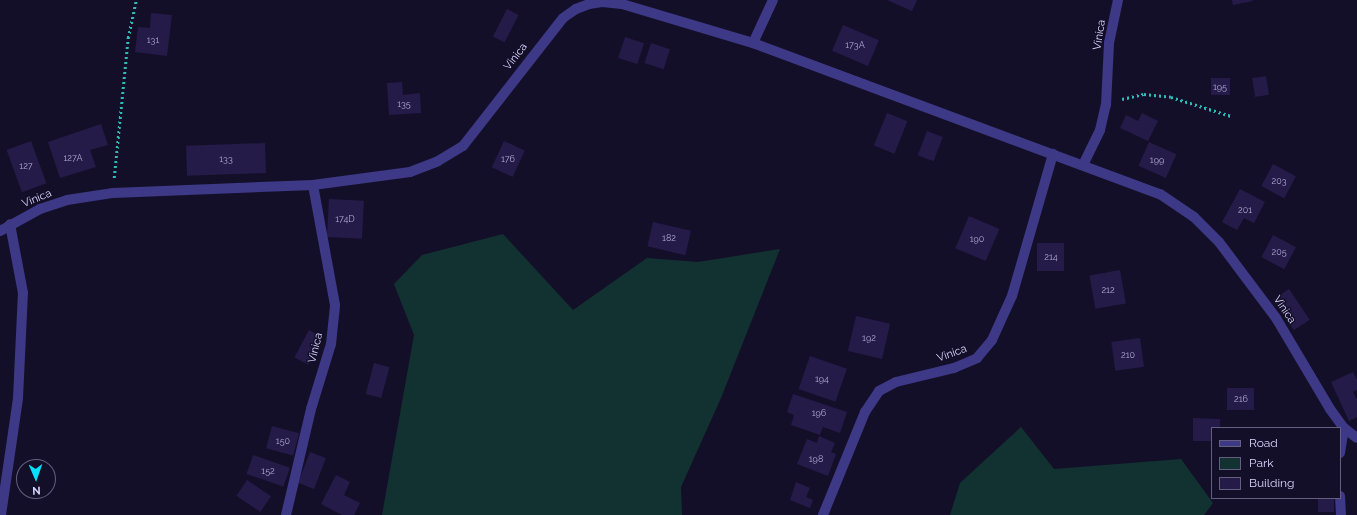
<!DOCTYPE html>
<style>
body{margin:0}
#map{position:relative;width:1357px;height:515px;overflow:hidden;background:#140f28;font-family:Raleway,sans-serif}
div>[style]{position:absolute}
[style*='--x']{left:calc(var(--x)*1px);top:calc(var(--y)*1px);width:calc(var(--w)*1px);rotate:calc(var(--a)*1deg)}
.green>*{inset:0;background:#123231}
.building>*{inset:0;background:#251b49;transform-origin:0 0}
.path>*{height:2.5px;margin-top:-1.25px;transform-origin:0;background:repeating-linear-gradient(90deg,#2dbcb6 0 2px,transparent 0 5px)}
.minor>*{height:10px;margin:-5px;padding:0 5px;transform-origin:5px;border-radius:5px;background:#3e3987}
span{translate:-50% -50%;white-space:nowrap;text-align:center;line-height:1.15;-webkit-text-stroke:3px #140f28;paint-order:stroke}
.number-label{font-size:9px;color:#aea7d2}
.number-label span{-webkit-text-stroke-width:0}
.street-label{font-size:11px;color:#dbd6ff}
.legend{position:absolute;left:1211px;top:427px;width:130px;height:72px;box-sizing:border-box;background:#140f28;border:1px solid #645f7e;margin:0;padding:5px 7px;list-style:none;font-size:12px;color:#dbd6ff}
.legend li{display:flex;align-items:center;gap:8px;height:20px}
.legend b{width:20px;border:1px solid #645f7e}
.north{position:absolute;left:16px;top:459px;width:40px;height:40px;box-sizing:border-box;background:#140f28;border:1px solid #645f7e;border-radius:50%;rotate:178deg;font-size:11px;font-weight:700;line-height:16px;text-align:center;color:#dbd6ff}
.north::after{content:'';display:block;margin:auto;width:14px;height:18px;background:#02e0ff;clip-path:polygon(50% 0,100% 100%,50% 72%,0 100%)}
</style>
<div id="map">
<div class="green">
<div style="clip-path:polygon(503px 234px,573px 310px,647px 258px,698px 262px,780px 249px,721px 398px,681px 487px,682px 515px,382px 515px,414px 335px,394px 284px,422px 255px)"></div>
<div style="clip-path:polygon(1021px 427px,1054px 469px,1181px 459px,1213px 503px,1204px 515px,950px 515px,960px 483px)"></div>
</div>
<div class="building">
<div style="clip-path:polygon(887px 0,917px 0,912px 11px)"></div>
<div style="clip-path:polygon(1232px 0,1252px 0,1253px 1px,1233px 5px)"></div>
<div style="left:507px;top:9px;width:13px;height:31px;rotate:27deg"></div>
<div style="clip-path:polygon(151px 13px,172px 15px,167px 56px,135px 52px,138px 27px,150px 28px)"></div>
<div style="left:843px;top:25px;width:39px;height:28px;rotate:23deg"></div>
<div style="left:625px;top:37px;width:20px;height:22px;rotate:18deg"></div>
<div style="left:651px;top:43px;width:20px;height:21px;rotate:18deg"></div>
<div style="left:1266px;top:76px;width:19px;height:14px;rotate:81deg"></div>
<div style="left:1211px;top:78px;width:19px;height:17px"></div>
<div style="clip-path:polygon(402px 82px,403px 95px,420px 93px,421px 113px,389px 115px,387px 83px)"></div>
<div style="left:887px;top:113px;width:22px;height:35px;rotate:22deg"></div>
<div style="clip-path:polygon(1142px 113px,1158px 121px,1148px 141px,1120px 128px,1126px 115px,1138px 121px)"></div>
<div style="clip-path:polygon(101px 124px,108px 145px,90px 150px,96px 167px,60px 178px,48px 142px)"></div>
<div style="left:927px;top:131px;width:17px;height:26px;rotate:21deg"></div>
<div style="left:31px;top:141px;width:45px;height:26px;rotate:70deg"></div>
<div style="left:504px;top:141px;width:23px;height:29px;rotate:25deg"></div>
<div style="left:1149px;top:142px;width:30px;height:26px;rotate:24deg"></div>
<div style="left:265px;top:143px;width:30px;height:79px;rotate:88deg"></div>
<div style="left:1273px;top:164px;width:26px;height:25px;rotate:28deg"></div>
<div style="clip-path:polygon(1240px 189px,1265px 202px,1254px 223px,1244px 218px,1237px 230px,1222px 222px)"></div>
<div style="left:329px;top:199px;width:35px;height:38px;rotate:3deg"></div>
<div style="left:969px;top:216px;width:33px;height:35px;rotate:23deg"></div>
<div style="left:653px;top:222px;width:39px;height:25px;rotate:13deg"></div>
<div style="left:1273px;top:235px;width:26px;height:25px;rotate:28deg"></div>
<div style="left:1037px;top:243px;width:27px;height:28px"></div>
<div style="left:1120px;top:270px;width:34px;height:31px;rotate:80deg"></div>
<div style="left:1289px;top:289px;width:37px;height:19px;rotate:56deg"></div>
<div style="left:856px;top:316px;width:35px;height:36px;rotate:13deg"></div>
<div style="left:309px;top:330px;width:15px;height:31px;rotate:28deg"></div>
<div style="left:1140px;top:338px;width:29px;height:29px;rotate:82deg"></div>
<div style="left:810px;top:356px;width:39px;height:35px;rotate:19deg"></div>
<div style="left:374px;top:363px;width:16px;height:32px;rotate:15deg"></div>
<div style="clip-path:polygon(1353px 372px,1357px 380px,1357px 390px,1353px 392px,1357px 400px,1357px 417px,1349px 421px,1331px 382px)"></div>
<div style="left:1227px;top:388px;width:27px;height:22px"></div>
<div style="clip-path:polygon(793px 394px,847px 412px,840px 433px,823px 427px,820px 435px,791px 425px,794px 415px,787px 412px)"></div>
<div style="clip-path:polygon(1193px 418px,1220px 419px,1220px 428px,1212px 428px,1212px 441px,1193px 441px)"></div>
<div style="left:272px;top:426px;width:28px;height:23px;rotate:15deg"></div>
<div style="clip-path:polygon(819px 436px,835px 443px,831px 452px,836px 454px,828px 476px,797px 464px,807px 439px,817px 443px)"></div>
<div style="left:310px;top:452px;width:17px;height:33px;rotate:21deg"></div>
<div style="left:253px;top:455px;width:39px;height:20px;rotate:19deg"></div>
<div style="clip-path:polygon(336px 475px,350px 482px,344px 495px,360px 503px,354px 515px,342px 515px,321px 504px)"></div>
<div style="left:247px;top:480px;width:29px;height:19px;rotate:34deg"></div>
<div style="clip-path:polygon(796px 482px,810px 488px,806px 497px,813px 500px,810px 508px,790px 500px)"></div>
<div style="left:1318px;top:498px;width:16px;height:14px"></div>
</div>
<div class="path">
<div style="--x:1122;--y:99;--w:23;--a:-13"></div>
<div style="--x:1144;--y:94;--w:27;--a:6"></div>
<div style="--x:1171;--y:97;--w:63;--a:17.6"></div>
<div style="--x:114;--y:178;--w:141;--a:-84.3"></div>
<div style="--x:128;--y:38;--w:39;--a:-78"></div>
</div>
<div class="minor">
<div style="--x:753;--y:43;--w:47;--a:-65.1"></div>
<div style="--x:1083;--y:165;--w:39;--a:-64"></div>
<div style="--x:1100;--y:130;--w:26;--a:-77"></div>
<div style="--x:1106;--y:105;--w:62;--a:-87.2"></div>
<div style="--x:1109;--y:43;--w:44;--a:-78.2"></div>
<div style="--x:0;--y:231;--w:46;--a:-28.8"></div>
<div style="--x:40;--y:209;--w:28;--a:-18"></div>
<div style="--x:67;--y:200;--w:47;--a:-8.7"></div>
<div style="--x:113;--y:193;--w:200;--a:-2.3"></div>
<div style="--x:313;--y:185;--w:98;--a:-7.6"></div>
<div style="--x:410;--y:172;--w:30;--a:-21"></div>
<div style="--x:438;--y:161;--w:29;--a:-31"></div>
<div style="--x:463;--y:146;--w:162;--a:-52"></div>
<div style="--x:563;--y:18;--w:16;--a:-35"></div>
<div style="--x:576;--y:9;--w:14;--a:-21"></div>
<div style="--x:589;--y:4;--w:13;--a:-9"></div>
<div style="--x:602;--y:2;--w:20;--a:6"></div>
<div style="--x:622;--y:4;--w:137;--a:16.6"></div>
<div style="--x:753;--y:43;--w:434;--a:20.4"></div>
<div style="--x:1160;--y:194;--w:41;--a:34.1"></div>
<div style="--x:1194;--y:217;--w:35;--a:45"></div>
<div style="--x:1219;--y:242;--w:95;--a:53.1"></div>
<div style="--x:1276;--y:318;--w:106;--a:59.3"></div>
<div style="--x:1330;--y:409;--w:24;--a:54"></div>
<div style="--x:1344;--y:428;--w:16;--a:38"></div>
<div style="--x:1340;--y:453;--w:25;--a:-81"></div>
<div style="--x:1340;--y:496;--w:19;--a:87"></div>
<div style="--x:1;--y:515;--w:118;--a:-81.7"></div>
<div style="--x:18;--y:398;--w:105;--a:-87.3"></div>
<div style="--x:23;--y:293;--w:70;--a:-100.7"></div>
<div style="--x:286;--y:515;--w:109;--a:-76.7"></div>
<div style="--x:311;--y:409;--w:68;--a:-72.9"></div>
<div style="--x:331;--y:344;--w:39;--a:-84"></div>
<div style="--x:335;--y:305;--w:122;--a:-100.4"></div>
<div style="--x:823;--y:515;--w:111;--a:-67.8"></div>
<div style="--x:865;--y:412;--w:25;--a:-56"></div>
<div style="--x:879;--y:391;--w:19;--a:-28"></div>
<div style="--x:896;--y:382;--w:60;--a:-13.6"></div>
<div style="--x:954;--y:368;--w:25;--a:-23"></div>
<div style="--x:977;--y:358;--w:23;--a:-50"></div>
<div style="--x:992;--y:340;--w:48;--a:-65.6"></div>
<div style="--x:1012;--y:296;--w:148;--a:-73.9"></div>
</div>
<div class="number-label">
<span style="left:153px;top:40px">131</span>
<span style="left:855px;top:45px">173A</span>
<span style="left:1220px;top:87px">195</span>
<span style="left:404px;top:104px">135</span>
<span style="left:73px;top:158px">127A</span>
<span style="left:226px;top:159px">133</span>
<span style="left:508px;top:159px">176</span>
<span style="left:1157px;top:160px">199</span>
<span style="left:26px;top:166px">127</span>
<span style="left:1279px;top:181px">203</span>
<span style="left:1245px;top:210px">201</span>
<span style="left:345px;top:219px">174D</span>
<span style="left:669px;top:238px">182</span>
<span style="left:977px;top:239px">190</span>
<span style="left:1279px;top:252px">205</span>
<span style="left:1051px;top:257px">214</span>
<span style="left:1108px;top:290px">212</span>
<span style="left:869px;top:338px">192</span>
<span style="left:1128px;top:355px">210</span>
<span style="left:822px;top:379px">194</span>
<span style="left:1241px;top:399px">216</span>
<span style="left:819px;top:413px">196</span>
<span style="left:283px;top:441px">150</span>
<span style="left:816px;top:459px">198</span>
<span style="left:268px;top:471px">152</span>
</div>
<div class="street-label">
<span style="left:1100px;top:35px;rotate:-81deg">Vinica</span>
<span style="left:516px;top:57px;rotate:-52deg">Vinica</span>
<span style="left:37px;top:199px;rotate:-22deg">Vinica</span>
<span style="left:1284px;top:310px;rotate:56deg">Vinica</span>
<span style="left:316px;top:348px;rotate:-76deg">Vinica</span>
<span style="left:952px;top:354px;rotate:-20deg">Vinica</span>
</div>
<ul class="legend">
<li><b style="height:5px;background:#3e3987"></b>Road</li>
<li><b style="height:11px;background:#123231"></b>Park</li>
<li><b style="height:11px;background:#251b49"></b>Building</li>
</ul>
<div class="north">N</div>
</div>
